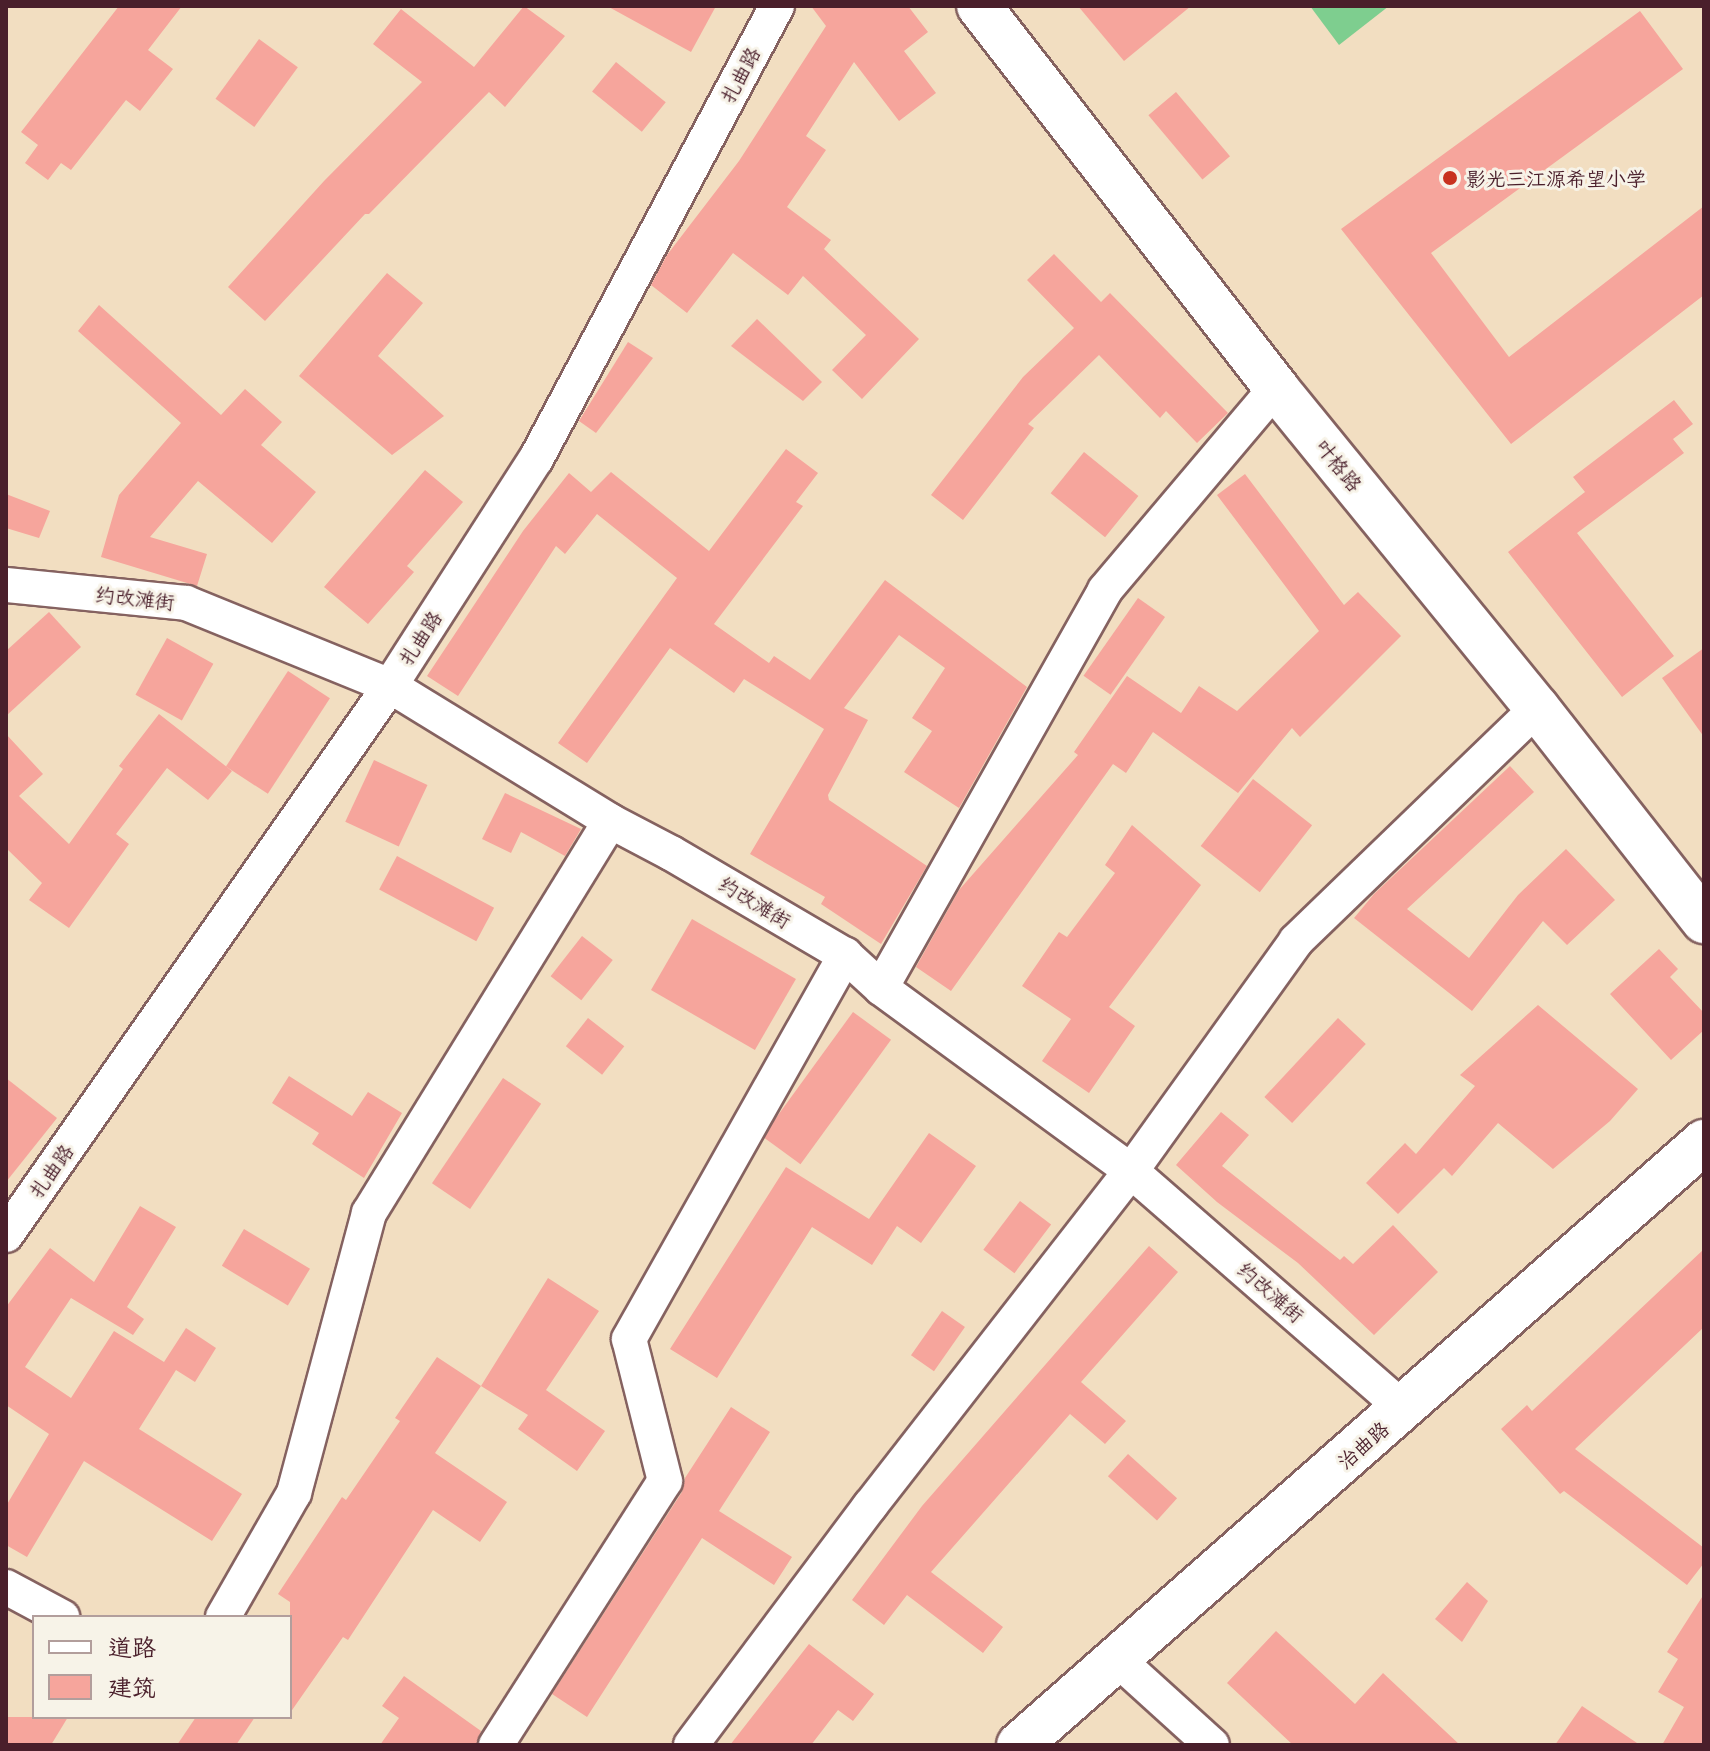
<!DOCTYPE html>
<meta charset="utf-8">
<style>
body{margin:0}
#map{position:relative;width:1710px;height:1751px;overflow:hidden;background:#f2dec1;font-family:Delius,"LXGW WenKai TC",sans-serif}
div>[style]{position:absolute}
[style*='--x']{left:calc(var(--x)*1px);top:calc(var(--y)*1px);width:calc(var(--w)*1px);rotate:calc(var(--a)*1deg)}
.green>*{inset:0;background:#7ece8f}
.building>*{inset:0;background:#f6a59c;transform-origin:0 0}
.roads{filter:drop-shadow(2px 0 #856260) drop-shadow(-2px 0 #856260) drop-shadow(0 2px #856260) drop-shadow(0 -2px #856260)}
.minor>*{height:34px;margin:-17px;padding:0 17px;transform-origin:17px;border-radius:17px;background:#fff}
.tertiary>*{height:44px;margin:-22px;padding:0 22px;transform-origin:22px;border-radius:22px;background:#fff}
.secondary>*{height:44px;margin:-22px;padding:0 22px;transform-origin:22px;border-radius:22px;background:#fff}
.dots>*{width:22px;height:22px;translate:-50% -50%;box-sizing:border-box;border:4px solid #f7f3e8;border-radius:50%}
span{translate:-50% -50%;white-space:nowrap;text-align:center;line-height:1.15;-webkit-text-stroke:6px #f7f3e8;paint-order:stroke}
.street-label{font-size:20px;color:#4a1f2b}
.poi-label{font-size:20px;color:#4a1f2b}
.left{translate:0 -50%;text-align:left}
.frame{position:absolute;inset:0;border:8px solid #4a1f2b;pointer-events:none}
.legend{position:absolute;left:32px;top:1615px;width:260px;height:104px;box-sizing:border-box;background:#f7f3e8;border:2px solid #b29e9c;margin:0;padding:10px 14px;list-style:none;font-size:24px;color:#4a1f2b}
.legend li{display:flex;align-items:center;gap:16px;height:40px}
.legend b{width:40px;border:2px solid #b29e9c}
</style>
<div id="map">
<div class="green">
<div style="clip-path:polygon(1310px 6px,1389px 6px,1339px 45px)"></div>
</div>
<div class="building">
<div style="clip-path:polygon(119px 6px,182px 6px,148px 50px,173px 69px,140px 111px,126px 100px,71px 170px,61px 163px,48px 180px,25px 163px,38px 145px,21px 132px)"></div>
<div style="clip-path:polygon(524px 6px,565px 36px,505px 107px,489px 92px,369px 214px,365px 214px,265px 321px,228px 287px,324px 181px,422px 82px,373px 44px,401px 9px,474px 67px)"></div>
<div style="clip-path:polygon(607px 6px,716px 6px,691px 52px)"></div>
<div style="clip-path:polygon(811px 6px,908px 6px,928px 32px,904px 51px,936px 93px,899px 121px,854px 62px,806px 136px,826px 150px,787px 207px,831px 240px,824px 249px,919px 339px,862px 399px,832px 370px,866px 335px,803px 276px,788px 295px,733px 253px,687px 313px,651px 285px,667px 255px,739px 161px,826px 26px)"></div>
<div style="clip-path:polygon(1078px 6px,1191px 6px,1124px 61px)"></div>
<div style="clip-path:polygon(1640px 11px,1683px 69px,1431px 253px,1509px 357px,1704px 206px,1704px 295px,1511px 444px,1341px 229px)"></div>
<div style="left:259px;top:39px;width:48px;height:74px;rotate:36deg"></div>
<div style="left:616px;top:62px;width:64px;height:38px;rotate:39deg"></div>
<div style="left:1176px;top:92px;width:84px;height:36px;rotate:50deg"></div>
<div style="clip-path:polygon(1054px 254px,1101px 302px,1110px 293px,1228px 413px,1197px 443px,1166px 411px,1160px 418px,1099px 355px,1028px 424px,1034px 428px,963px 520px,931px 495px,1023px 377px,1074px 328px,1027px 280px)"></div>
<div style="clip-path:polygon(387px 273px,423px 303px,378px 356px,444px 416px,392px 455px,299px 376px)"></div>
<div style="clip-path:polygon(99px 305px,221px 415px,245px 389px,282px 422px,261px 445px,316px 492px,272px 543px,198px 481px,150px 537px,207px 554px,197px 586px,101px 557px,119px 495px,181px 423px,78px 331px)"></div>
<div style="clip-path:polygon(757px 319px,822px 382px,803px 401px,731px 346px)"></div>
<div style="clip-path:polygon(628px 342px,653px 358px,596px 433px,579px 421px)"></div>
<div style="clip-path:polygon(1674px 400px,1693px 424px,1673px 439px,1684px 453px,1577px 533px,1674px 656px,1622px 697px,1508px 552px,1585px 492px,1573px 477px)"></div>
<div style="clip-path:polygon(786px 449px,818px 473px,796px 502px,803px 506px,714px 624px,769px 663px,774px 656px,810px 680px,885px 580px,1027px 687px,959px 808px,904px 772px,932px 731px,912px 718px,945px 668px,899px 635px,844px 708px,868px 720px,828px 795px,829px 800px,927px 866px,881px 944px,821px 904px,825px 897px,750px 854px,824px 729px,744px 679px,734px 693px,670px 648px,587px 763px,558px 743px,677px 578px,597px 514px,565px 554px,556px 546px,458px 696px,427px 676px,523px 531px,569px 473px,591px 492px,611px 472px,709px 551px)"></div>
<div style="left:1084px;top:452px;width:70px;height:53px;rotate:39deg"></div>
<div style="clip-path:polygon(425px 470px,463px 502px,407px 566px,414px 572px,368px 624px,324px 587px)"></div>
<div style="clip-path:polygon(1245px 474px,1344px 605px,1358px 592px,1401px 636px,1300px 737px,1292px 728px,1238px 793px,1153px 732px,1126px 773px,1113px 764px,951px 991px,916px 967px,959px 890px,1078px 755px,1074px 752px,1127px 676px,1181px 713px,1199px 686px,1237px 711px,1319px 631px,1217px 495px)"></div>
<div style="clip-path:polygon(6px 494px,50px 511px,39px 538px,6px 528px)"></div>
<div style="left:1138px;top:598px;width:33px;height:95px;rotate:35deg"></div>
<div style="clip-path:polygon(49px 612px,81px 647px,6px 716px,6px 651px)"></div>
<div style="left:167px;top:638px;width:53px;height:65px;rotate:29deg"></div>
<div style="clip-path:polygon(1704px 648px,1704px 737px,1662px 678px)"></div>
<div style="left:288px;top:671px;width:50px;height:114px;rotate:33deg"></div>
<div style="clip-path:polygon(159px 714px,232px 771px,208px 800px,167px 768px,116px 834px,129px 844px,69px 928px,29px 900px,42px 883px,6px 848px,6px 734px,43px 774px,19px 796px,69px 844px,123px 769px,119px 766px)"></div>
<div style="left:374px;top:760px;width:59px;height:68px;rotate:25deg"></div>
<div style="clip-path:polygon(1510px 766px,1534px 792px,1407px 909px,1469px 958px,1518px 895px,1566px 849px,1615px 900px,1567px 945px,1543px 921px,1472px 1011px,1354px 918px,1374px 894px)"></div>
<div style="left:1253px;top:779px;width:75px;height:85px;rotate:38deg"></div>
<div style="clip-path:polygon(505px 793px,581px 829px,565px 856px,521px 832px,511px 853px,482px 839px)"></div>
<div style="clip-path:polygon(1132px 825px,1201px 885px,1109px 1007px,1135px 1026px,1089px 1093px,1042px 1061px,1071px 1019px,1022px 986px,1059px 932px,1067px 937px,1115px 873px,1105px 865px)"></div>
<div style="left:397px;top:856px;width:110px;height:38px;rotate:28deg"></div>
<div style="left:692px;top:919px;width:120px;height:82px;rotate:30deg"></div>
<div style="left:582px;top:936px;width:39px;height:51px;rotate:38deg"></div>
<div style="clip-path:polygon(1659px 949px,1678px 969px,1670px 977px,1704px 1013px,1704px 1030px,1671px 1060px,1610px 994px)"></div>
<div style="clip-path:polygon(1538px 1005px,1638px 1089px,1610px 1121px,1553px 1169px,1498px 1123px,1452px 1176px,1444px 1168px,1398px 1214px,1366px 1183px,1405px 1143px,1416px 1154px,1475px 1086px,1460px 1075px)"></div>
<div style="left:853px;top:1012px;width:47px;height:154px;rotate:36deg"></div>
<div style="left:588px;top:1018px;width:46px;height:36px;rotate:38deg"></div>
<div style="left:1338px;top:1018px;width:38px;height:108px;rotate:43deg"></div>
<div style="clip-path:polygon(289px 1076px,352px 1116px,368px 1092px,402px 1113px,364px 1178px,312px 1144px,319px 1133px,272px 1103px)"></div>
<div style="clip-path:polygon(6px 1078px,57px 1118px,6px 1182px)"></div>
<div style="left:503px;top:1078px;width:46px;height:127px;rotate:34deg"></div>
<div style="clip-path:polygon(1221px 1112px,1249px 1135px,1222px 1166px,1340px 1260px,1344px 1256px,1353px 1264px,1393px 1225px,1438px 1272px,1374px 1335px,1298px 1263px,1217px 1202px,1176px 1165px)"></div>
<div style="clip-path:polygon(929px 1133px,976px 1166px,921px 1243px,897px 1226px,872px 1265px,812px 1227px,717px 1378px,670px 1349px,786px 1167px,869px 1219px)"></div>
<div style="left:1020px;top:1201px;width:39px;height:61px;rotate:37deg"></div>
<div style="clip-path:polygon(140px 1206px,176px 1227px,127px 1307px,144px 1319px,133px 1335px,71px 1298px,25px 1367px,71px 1398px,114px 1331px,164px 1362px,186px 1328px,216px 1348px,195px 1382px,176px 1370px,139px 1429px,242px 1494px,212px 1541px,84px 1461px,27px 1557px,6px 1545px,6px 1506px,49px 1434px,6px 1405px,6px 1307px,50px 1248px,94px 1282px)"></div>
<div style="left:244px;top:1229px;width:77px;height:43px;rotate:31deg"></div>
<div style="clip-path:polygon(1149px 1246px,1178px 1272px,1081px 1382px,1126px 1421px,1105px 1444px,1070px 1414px,931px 1572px,1003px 1627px,983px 1653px,907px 1595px,884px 1625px,852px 1600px,922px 1506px)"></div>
<div style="clip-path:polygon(1704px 1249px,1704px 1327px,1575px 1449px,1704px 1548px,1704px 1563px,1687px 1585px,1564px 1491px,1560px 1494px,1501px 1429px,1527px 1405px,1532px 1411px)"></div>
<div style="clip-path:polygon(548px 1278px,599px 1311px,546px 1390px,605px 1431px,577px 1471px,518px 1429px,528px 1415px,481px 1386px)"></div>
<div style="left:942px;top:1311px;width:28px;height:54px;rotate:35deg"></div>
<div style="clip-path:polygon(437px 1357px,481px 1386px,435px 1453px,507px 1502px,480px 1542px,433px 1510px,348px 1640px,343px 1637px,290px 1713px,290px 1602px,278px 1594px,342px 1497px,346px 1500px,400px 1421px,395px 1418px)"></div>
<div style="clip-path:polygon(731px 1407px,770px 1432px,719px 1511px,792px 1557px,774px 1585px,702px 1538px,587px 1717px,552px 1694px,682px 1492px,685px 1478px)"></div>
<div style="left:1128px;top:1454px;width:66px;height:30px;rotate:42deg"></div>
<div style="clip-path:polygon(1467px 1582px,1488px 1601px,1462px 1642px,1435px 1619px)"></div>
<div style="clip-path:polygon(1704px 1594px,1704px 1745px,1662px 1745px,1684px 1707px,1658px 1692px,1678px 1659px,1667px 1652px)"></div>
<div style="clip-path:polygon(1276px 1631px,1355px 1704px,1383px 1673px,1460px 1745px,1293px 1745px,1227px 1683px)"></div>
<div style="clip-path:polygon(809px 1644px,874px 1694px,853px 1721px,838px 1710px,811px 1745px,730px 1745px)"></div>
<div style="clip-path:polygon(404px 1676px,481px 1731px,476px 1745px,380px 1745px,399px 1718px,382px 1706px)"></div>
<div style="clip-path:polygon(1582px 1706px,1640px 1745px,1555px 1745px)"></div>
<div style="clip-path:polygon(6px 1717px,68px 1717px,51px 1745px,6px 1745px)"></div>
<div style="clip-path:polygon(196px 1717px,255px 1717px,236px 1745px,177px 1745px)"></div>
</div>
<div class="roads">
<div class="minor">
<div style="--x:6;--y:585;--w:181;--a:5.7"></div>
<div style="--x:186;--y:603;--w:220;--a:22.1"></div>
<div style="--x:390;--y:686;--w:258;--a:31.5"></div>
<div style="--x:610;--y:821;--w:69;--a:27.7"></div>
<div style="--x:671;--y:853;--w:202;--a:30.4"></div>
<div style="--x:845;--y:955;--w:49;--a:42.5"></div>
<div style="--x:881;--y:988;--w:310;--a:36.2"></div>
<div style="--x:1131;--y:1171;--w:362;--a:41.1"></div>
<div style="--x:881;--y:988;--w:457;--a:-60.6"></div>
<div style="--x:1105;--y:590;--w:265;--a:-49.8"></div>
<div style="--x:6;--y:1235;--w:670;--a:-55.03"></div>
<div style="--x:390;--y:686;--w:270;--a:-57.3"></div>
<div style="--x:536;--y:459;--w:513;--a:-61.99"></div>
<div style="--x:6;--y:1587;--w:64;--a:28.2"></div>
<div style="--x:223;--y:1617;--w:143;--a:-60.2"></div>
<div style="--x:294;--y:1493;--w:290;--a:-75"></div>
<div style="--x:369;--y:1213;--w:460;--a:-58.4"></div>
<div style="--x:1117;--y:1659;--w:128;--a:42.2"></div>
<div style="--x:496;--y:1745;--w:313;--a:-57.4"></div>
<div style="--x:665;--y:1481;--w:146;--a:-104.2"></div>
<div style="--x:629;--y:1339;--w:441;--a:-60.6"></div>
<div style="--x:691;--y:1745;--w:299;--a:-53.2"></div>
<div style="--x:870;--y:1506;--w:425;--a:-52.1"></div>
<div style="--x:1131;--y:1171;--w:283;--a:-54.3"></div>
<div style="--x:1296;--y:941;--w:335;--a:-44"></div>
</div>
<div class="tertiary">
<div style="--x:979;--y:6;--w:484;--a:52.1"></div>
<div style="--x:1276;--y:388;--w:413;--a:50.8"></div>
<div style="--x:1537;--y:708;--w:271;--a:51.9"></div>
</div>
<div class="secondary">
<div style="--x:1019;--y:1745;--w:913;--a:-41.36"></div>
</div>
</div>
<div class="dots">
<div style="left:1450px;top:178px;background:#c8321e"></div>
</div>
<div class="street-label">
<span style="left:740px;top:75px;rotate:-62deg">扎曲路</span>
<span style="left:1339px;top:465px;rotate:51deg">叶格路</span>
<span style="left:135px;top:598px;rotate:6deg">约改滩街</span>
<span style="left:420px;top:638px;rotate:-57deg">扎曲路</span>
<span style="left:755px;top:902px;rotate:31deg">约改滩街</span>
<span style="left:51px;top:1171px;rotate:-55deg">扎曲路</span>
<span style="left:1271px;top:1292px;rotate:41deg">约改滩街</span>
<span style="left:1363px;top:1445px;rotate:-41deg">治曲路</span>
</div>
<div class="poi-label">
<span class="left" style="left:1466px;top:178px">影光三江源希望小学</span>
</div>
<div class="frame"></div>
<ul class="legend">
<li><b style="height:10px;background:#fff"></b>道路</li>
<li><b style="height:22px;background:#f6a59c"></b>建筑</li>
</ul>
</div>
